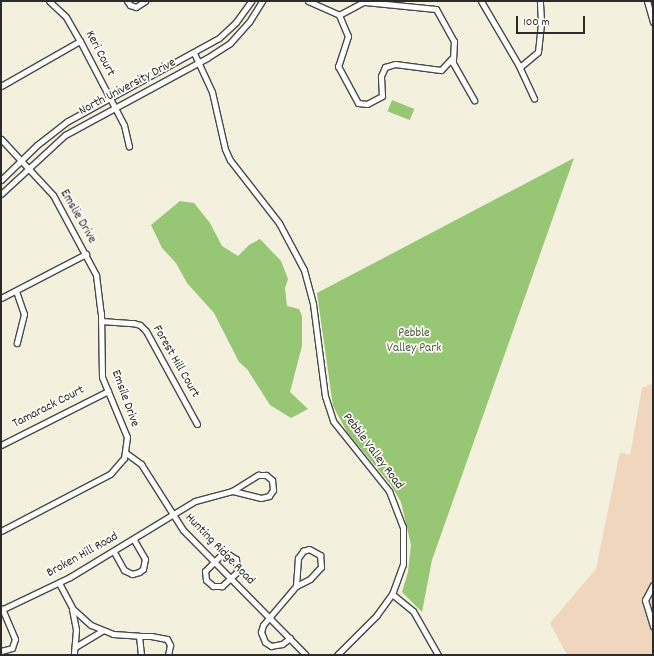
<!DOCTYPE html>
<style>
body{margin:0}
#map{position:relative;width:654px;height:656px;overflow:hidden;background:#f3f0dd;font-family:Dekko,sans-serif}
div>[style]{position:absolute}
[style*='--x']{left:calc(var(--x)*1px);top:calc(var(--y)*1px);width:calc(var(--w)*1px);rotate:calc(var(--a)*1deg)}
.built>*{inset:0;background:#f0d6bc}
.green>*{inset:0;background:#97c675;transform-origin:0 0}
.roads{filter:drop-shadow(1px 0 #494946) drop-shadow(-1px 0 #494946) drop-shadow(0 1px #494946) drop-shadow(0 -1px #494946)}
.minor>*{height:5px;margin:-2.5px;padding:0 2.5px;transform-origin:2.5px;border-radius:2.5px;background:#fff}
span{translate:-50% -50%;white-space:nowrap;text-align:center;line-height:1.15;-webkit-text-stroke:3.5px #fdfcf7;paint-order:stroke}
.street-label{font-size:13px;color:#2b2b2b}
.park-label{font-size:13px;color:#4b5a41}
.frame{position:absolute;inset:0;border:2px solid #2b2b2b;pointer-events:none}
.scale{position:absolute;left:516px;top:16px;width:69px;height:18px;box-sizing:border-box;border:2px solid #2b2b2b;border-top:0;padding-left:5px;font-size:12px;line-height:14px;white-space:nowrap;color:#2b2b2b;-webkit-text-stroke:3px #fdfcf7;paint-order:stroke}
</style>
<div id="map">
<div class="built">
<div style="clip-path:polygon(653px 383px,653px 655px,567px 655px,550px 623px,596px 569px,620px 452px,630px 455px,642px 388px)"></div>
</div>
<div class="green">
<div style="left:392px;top:100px;width:24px;height:12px;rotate:22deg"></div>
<div style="clip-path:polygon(574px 158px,432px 560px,422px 612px,402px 592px,408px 572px,411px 545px,401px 502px,391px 485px,347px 432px,333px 406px,317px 293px)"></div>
<div style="clip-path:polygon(180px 201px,194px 203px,210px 223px,222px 246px,238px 256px,249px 245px,260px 239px,281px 261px,288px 279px,285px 288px,287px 306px,299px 309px,302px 316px,302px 346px,290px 392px,308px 409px,291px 418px,270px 405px,247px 369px,239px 362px,214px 313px,187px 283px,176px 263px,162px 248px,151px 225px)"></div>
</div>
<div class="roads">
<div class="minor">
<div style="--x:49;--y:1;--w:23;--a:43"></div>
<div style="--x:66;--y:17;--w:28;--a:60"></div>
<div style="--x:80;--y:41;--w:95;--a:62.4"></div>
<div style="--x:124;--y:125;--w:22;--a:77"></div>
<div style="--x:127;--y:1;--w:5;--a:53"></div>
<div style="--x:130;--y:5;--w:6;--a:18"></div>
<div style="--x:136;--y:7;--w:11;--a:-34"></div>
<div style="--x:308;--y:1;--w:34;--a:24"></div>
<div style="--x:339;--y:15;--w:30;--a:-28"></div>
<div style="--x:481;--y:1;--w:73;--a:59.6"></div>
<div style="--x:518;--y:64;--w:38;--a:65"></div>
<div style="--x:647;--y:1;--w:22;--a:74"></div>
<div style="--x:365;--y:2;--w:71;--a:5.6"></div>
<div style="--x:436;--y:9;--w:37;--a:61"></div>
<div style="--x:454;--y:41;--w:22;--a:93"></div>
<div style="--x:453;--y:63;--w:43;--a:60.4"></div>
<div style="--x:339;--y:15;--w:23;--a:67"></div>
<div style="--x:348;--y:36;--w:32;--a:108"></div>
<div style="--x:338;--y:66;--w:42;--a:61.6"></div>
<div style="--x:358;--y:103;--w:9;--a:6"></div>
<div style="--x:367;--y:104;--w:17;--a:-28"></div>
<div style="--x:382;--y:96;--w:20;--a:-93"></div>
<div style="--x:381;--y:76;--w:10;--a:-66"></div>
<div style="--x:385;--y:67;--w:10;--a:-17"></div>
<div style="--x:395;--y:64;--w:46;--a:7.4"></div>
<div style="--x:441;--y:70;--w:16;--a:-47"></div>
<div style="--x:194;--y:53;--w:43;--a:65.2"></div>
<div style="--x:212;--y:92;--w:58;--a:77.2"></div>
<div style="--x:225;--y:149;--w:12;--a:66"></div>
<div style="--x:230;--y:160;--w:80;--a:52.1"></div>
<div style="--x:279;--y:223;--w:53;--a:62"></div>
<div style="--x:304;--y:270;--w:35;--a:75"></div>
<div style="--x:313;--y:304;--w:93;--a:82.6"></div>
<div style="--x:325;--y:396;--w:26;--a:72"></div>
<div style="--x:333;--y:421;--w:90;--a:51.3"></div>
<div style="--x:389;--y:491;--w:39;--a:69"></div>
<div style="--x:403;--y:527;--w:37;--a:90"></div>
<div style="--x:403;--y:564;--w:32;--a:110"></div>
<div style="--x:392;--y:594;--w:26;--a:126"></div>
<div style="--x:377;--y:615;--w:57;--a:135"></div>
<div style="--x:520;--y:67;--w:23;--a:-40"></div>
<div style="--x:538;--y:52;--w:30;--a:-84"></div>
<div style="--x:541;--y:22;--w:21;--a:-93"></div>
<div style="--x:1;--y:86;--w:91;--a:-29.7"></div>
<div style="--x:1;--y:139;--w:76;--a:47.1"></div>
<div style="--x:53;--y:195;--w:91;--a:61.7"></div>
<div style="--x:96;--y:275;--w:38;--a:83"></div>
<div style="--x:101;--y:313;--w:64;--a:89.1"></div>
<div style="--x:102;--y:377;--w:65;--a:67.4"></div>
<div style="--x:127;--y:437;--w:21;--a:98"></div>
<div style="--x:124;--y:458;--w:21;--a:131"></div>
<div style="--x:110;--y:474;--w:123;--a:152.4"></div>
<div style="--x:1;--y:180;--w:50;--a:-44.2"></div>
<div style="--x:37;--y:145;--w:39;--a:-38"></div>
<div style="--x:68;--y:121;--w:172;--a:-28.8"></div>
<div style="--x:219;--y:38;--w:23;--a:-43"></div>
<div style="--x:236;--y:22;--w:26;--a:-54"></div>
<div style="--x:1;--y:194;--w:87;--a:-42.7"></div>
<div style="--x:65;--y:135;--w:162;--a:-28.5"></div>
<div style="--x:207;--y:58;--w:27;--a:-33"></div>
<div style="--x:230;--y:43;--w:28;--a:-48"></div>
<div style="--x:249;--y:22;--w:25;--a:-58"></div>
<div style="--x:16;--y:291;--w:24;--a:71"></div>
<div style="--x:24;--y:314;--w:30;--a:104"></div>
<div style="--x:1;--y:298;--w:96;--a:-27.4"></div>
<div style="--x:101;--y:321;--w:32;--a:4"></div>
<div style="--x:133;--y:323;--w:7;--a:16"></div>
<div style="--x:140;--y:325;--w:8;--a:45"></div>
<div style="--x:146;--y:331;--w:106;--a:61.3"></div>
<div style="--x:1;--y:445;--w:120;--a:-26.8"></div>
<div style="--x:126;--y:453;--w:19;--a:36"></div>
<div style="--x:141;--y:464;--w:78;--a:57.5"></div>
<div style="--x:183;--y:530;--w:175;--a:45.5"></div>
<div style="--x:258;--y:475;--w:8;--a:0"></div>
<div style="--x:266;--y:475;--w:8;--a:40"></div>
<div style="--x:272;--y:480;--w:10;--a:84"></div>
<div style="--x:273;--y:490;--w:7;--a:124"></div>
<div style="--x:269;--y:496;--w:8;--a:166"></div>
<div style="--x:261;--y:498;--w:30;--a:-166"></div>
<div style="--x:232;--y:491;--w:31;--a:-32"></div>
<div style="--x:309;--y:549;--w:13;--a:29"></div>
<div style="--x:320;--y:555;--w:12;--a:85"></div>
<div style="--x:321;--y:567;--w:16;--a:133"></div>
<div style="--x:310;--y:579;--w:16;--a:153"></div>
<div style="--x:296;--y:586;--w:28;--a:-86"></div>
<div style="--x:298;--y:558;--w:9;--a:-54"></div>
<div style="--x:303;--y:551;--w:6;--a:-18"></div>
<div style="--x:114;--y:552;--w:21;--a:61"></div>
<div style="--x:124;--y:570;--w:9;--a:27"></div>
<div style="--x:132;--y:574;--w:7;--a:-16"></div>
<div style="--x:139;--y:572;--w:5;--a:-37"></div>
<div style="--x:143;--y:569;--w:10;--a:-79"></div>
<div style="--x:145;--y:559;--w:22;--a:-120"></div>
<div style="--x:228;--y:554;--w:9;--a:32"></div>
<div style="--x:236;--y:559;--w:13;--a:86"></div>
<div style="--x:237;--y:572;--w:21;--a:137"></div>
<div style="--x:222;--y:586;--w:9;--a:180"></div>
<div style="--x:213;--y:586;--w:9;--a:-139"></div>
<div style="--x:206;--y:580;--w:9;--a:-96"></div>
<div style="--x:205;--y:571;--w:23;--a:-45"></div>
<div style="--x:221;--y:555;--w:7;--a:-8"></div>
<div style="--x:59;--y:583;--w:30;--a:62"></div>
<div style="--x:73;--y:609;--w:24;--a:42"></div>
<div style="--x:91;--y:625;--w:24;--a:22"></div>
<div style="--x:113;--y:634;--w:26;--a:4"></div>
<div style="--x:653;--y:585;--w:17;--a:118"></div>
<div style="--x:645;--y:600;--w:28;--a:73"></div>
<div style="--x:392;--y:594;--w:27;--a:39"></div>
<div style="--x:413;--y:611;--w:51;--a:60.4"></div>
<div style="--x:72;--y:609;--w:21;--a:79"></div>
<div style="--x:76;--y:630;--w:25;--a:95"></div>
<div style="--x:1;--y:610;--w:76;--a:-25.6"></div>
<div style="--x:70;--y:577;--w:146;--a:-31.3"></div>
<div style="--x:195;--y:501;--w:38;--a:-15"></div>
<div style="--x:290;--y:638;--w:10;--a:143"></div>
<div style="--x:282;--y:644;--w:11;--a:170"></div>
<div style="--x:271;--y:646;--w:7;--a:-146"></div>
<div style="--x:265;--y:642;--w:11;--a:-112"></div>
<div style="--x:261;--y:632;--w:7;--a:-74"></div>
<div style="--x:263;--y:625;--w:51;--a:-49.8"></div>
<div style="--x:75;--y:647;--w:31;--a:-31"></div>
<div style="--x:1;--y:651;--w:11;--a:-15"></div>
<div style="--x:12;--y:648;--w:9;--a:-72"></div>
<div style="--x:15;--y:639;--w:33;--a:-113"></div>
<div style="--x:141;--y:655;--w:19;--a:-96"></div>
<div style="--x:139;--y:636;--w:12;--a:0"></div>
<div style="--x:151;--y:636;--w:16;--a:11"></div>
<div style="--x:167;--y:639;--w:7;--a:63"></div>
<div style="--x:170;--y:645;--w:10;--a:101"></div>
</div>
</div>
<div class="street-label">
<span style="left:99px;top:54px;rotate:62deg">Keri Court</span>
<span style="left:128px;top:88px;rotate:-28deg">North University Drive</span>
<span style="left:77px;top:217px;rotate:60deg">Emslie Drive</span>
<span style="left:175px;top:362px;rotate:60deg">Forest Hill Court</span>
<span style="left:124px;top:399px;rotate:70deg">Emsile Drive</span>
<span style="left:49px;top:408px;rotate:-27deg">Tamarack Court</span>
<span style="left:372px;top:452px;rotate:53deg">Pebble Valley Road</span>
<span style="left:219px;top:550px;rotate:46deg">Hunting Ridge Road</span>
<span style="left:83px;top:556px;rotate:-29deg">Broken Hill Road</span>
</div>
<div class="park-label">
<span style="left:414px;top:342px">Pebble<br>Valley Park</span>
</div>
<div class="frame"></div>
<div class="scale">100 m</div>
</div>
